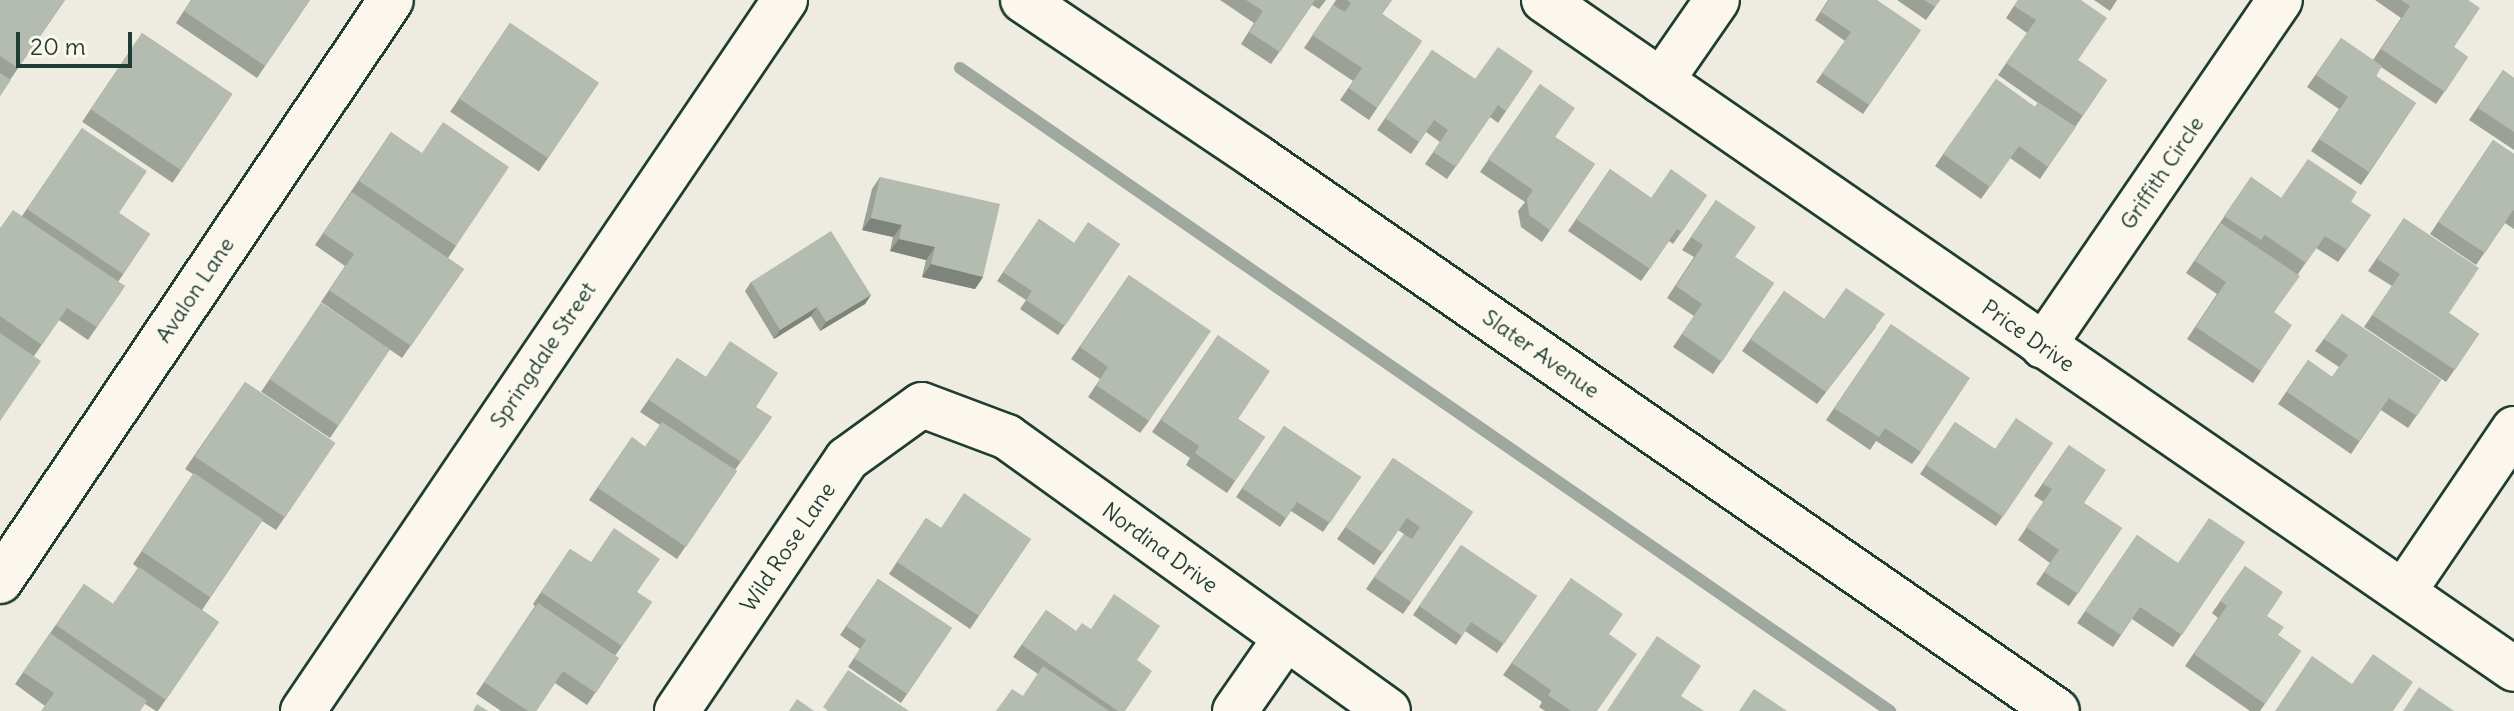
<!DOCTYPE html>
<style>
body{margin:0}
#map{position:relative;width:2514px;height:711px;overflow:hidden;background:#eeece1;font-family:Delius,sans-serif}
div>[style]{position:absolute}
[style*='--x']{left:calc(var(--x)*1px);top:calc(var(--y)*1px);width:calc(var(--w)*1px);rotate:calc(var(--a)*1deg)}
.stream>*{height:12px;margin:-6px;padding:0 6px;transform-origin:6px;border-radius:6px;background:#9fa89f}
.roads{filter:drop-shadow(2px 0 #1f3d34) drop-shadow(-2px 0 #1f3d34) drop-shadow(0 2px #1f3d34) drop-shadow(0 -2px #1f3d34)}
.street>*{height:44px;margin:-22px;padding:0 22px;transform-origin:22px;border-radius:22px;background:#fbf7ec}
.secondary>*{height:44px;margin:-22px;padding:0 22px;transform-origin:22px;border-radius:22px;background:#fbf7ec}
.wall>*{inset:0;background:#9ba197;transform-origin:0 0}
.shaded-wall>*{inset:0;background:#7e837b}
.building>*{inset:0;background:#b4bbb0;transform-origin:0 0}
span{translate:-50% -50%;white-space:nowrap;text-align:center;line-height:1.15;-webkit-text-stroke:7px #fbf7ec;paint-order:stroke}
.street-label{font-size:22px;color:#1f3d34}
.scale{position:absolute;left:16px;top:32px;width:116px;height:36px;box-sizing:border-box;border:4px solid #1f3d34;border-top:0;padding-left:10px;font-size:24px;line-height:28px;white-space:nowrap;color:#1f3d34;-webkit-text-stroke:6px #fbf7ec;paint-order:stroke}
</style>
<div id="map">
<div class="stream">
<div style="--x:960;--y:68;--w:1131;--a:34.66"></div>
</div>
<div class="roads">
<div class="street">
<div style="--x:1544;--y:0;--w:1178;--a:34.59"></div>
<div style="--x:1661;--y:81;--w:98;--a:-55.3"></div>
<div style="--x:2043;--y:346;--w:419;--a:-55.6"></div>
<div style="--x:0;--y:581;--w:700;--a:-56.06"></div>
<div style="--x:2404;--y:591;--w:196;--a:-55.8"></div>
<div style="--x:677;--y:711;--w:304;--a:-56"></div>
<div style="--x:847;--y:459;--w:92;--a:-35.8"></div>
<div style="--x:922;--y:405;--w:91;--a:20.6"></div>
<div style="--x:1007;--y:437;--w:469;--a:35.7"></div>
<div style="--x:1235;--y:711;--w:88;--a:-55.2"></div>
</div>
<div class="secondary">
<div style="--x:1023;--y:0;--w:280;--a:33.9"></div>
<div style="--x:1255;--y:156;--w:975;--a:34.68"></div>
<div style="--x:303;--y:711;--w:859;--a:-55.87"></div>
</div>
</div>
<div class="wall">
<div style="clip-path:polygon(0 0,65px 0,10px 80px,0 96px)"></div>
<div style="clip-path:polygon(191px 0,310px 0,257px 78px,176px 23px)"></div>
<div style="clip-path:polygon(1220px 0,1326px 0,1319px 9px,1312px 5px,1271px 64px,1241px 44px,1254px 23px)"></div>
<div style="clip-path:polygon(1336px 0,1392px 0,1382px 14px,1422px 41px,1369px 120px,1340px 100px,1353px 81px,1304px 48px)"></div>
<div style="clip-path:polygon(1828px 0,1921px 30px,1863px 114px,1816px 82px,1845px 41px,1815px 20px)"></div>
<div style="clip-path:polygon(1897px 0,1940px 0,1926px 20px)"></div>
<div style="clip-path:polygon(2018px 0,2078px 60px,2107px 80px,2040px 179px,2010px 158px,1981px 199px,1935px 166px,1996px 79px,2035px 107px,2038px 103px,1998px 75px,2027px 33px,2006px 18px)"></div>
<div style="clip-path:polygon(2094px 0,2117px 0,2110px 11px)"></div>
<div style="clip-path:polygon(2375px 0,2468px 0,2454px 47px,2468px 57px,2436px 104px,2381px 67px,2376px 76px,2416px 103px,2361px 185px,2311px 151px,2339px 109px,2307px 87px,2341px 38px,2373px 60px,2401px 18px)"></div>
<div style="left:510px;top:23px;width:107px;height:107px;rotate:34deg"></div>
<div style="left:142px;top:33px;width:109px;height:107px;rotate:34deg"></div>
<div style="clip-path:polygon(1432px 50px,1475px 79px,1533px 71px,1498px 123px,1490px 117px,1447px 179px,1425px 164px,1440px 142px,1426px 132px,1411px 154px,1377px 130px)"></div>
<div style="clip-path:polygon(2503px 70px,2514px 78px,2514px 150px,2469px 120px)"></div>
<div style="clip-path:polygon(1540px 84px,1555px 137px,1595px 164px,1542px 242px,1521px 227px,1518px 211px,1525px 202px,1480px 172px)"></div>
<div style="clip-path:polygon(82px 128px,119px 213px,150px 234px,118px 282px,125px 286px,88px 340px,59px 320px,34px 356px,0 421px,0 228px,22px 216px)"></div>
<div style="clip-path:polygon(391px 132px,456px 246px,448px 258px,464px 269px,402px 358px,321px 302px,345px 266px,315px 245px)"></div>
<div style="clip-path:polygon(2493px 140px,2514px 154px,2514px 229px,2505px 223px,2476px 265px,2430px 234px)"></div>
<div style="clip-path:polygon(1610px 169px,1651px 198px,1707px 195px,1673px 244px,1669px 241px,1641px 281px,1568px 231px)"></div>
<div style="clip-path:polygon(880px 177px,983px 277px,975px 289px,922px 277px,926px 260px,890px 251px,893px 237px,862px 230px,872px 189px)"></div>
<div style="clip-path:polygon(2251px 177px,2281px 198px,2351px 202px,2371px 215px,2338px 262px,2316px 248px,2298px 274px,2274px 312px,2261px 371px,2253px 383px,2187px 339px,2217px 294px,2186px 273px)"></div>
<div style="clip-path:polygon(1716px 200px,1735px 257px,1774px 283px,1713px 374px,1673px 347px,1694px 316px,1667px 298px,1694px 257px,1682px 250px)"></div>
<div style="clip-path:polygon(2404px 218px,2449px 313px,2479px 334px,2446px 382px,2364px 327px,2392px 286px,2368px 271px)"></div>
<div style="clip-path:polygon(1039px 219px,1074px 243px,1120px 244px,1058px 335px,1020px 309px,1026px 300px,997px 281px)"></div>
<div style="clip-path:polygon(1129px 275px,1149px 421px,1140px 433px,1088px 397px,1100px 379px,1071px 359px)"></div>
<div style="clip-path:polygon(751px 282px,871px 295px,865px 304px,820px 331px,811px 316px,774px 339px,745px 291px)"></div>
<div style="clip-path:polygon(1784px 291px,1824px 319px,1876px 327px,1817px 404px,1742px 351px)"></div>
<div style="left:321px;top:303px;width:83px;height:107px;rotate:34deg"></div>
<div style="clip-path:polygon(2342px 314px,2441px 380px,2408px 428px,2381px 410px,2351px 454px,2278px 404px,2308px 360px,2332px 377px,2339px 367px,2315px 351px)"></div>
<div style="clip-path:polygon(1891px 324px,1921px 452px,1912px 464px,1876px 441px,1870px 450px,1826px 420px)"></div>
<div style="clip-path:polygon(1218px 335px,1238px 419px,1265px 437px,1227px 493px,1186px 465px,1190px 458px,1152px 432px)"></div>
<div style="clip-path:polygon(677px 358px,706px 377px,772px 417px,735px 470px,737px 471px,677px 559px,589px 500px,632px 437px,645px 447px,660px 425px,640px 412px)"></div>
<div style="clip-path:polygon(245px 382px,335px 443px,276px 530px,262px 521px,202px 610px,219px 622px,158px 711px,156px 711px,145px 704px,45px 706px,15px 684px,84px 584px,113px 604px,138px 568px,133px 564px,193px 474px,185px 469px)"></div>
<div style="clip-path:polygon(1955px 422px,1995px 449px,2053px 443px,1996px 526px,1920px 474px)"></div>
<div style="clip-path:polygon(1284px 426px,1361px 477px,1323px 532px,1291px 511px,1280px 527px,1236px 497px)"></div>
<div style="clip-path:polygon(2069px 445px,2084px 503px,2122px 528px,2069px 606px,2036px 584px,2050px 563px,2018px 540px,2044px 502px,2034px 496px)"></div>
<div style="clip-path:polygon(1393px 458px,1473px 512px,1403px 614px,1366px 589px,1404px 534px,1398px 530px,1374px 565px,1337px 539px)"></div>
<div style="clip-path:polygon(926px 518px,941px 528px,1031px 539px,970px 629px,889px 574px)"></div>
<div style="clip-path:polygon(2137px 535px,2177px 563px,2245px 542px,2173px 647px,2132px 619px,2113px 647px,2077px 623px)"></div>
<div style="clip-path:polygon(1461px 545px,1537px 596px,1497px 653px,1465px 631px,1456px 645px,1413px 615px)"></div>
<div style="clip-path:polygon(570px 549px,652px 602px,615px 656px,619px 658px,587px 705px,555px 683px,536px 711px,501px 711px,476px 694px,535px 606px,533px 604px)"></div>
<div style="clip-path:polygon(2245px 566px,2267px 616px,2278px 635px,2301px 651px,2260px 711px,2250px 711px,2185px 666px,2218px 618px,2212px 613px)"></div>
<div style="clip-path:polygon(1571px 578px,1609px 634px,1597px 711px,1545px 711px,1539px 707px,1542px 702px,1503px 675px)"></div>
<div style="clip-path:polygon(878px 579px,952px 628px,901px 703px,848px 667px,860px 649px,840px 635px)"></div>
<div style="clip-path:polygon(1046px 610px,1076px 631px,1137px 660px,1125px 711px,996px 711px,1023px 696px,1038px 674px,1013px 657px)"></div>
</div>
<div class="shaded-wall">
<div style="clip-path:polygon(871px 218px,902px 225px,893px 237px,862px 230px)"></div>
<div style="clip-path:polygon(899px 239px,935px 247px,926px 260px,890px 251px)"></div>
<div style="clip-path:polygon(931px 264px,983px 277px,975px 289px,922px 277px)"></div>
<div style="clip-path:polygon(871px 295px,865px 304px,820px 331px,826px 322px)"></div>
<div style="clip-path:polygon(817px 307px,811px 316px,774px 339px,780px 330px)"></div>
</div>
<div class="building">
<div style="clip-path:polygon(0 0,65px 0,18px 68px,0 56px)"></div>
<div style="clip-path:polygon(192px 0,310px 0,265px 66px,184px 11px)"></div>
<div style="clip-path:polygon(1246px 0,1315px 0,1280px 52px,1249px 32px,1263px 11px)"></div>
<div style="clip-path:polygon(1347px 0,1392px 0,1382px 14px,1422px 41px,1377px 108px,1349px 88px,1362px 68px,1312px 35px,1333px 5px,1345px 12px,1351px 3px)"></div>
<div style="clip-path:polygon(1829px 0,1877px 0,1921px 30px,1869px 105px,1822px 73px,1851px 32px,1821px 12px)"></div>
<div style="clip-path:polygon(1924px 0,1940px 0,1935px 7px)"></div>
<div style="clip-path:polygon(2018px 0,2081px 0,2107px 18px,2078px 60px,2107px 80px,2083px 116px,2006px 63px,2036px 20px,2014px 6px)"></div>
<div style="clip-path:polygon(2401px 0,2468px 0,2480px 8px,2454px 47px,2468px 57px,2445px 92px,2381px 49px,2410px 6px)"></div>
<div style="left:510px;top:23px;width:107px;height:91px;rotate:34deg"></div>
<div style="left:142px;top:33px;width:109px;height:92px;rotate:34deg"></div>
<div style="clip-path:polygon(2341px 38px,2382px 66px,2376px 76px,2416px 103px,2369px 172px,2319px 139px,2348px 97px,2316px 75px)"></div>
<div style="clip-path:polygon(1498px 47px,1533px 71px,1506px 111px,1498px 105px,1456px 167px,1433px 152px,1448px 130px,1434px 120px,1419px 142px,1385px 118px,1432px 50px,1475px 79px)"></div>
<div style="clip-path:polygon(2503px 70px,2514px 78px,2514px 132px,2478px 108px)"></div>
<div style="clip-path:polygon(0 73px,11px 80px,0 96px)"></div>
<div style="clip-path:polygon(1996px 79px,2035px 107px,2038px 102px,2076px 127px,2048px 167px,2019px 146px,1990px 187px,1943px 154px)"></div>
<div style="clip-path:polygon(1540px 84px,1575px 108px,1555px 137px,1595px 164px,1550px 230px,1529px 215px,1527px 199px,1533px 190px,1488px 159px)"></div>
<div style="clip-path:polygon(443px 122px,509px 167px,456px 246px,359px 181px,391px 132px,422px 153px)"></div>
<div style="clip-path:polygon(82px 128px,147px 171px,119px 213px,150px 234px,123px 274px,27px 209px)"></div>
<div style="clip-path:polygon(2493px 140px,2514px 154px,2514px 211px,2513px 210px,2485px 253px,2438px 222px)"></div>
<div style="clip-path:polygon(2308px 159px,2357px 192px,2351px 202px,2371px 215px,2347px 250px,2325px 236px,2306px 263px,2265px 235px,2261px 240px,2224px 216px,2251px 177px,2281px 198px)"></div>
<div style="clip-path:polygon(1610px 169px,1651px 198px,1671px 169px,1707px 195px,1682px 232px,1677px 229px,1650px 269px,1576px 219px)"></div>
<div style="clip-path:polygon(880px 177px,1000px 204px,983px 277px,931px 264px,935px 247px,899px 239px,902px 225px,871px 218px)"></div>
<div style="clip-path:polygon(352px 192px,464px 269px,411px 346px,329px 290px,354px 254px,323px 233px)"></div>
<div style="clip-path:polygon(1716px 200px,1756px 227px,1735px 257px,1774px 283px,1722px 362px,1682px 334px,1702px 304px,1676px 286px,1703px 245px,1691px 237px)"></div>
<div style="clip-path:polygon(13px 210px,125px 286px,97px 327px,67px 308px,42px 345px,0 316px,0 228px)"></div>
<div style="clip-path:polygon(2404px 218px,2479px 268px,2449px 313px,2479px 334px,2455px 370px,2372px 315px,2400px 274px,2377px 259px)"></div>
<div style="clip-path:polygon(1039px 219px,1074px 243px,1088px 222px,1120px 244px,1065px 326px,1026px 300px,1032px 291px,1003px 272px)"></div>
<div style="clip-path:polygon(2221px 223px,2300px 276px,2274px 312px,2292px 325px,2261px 371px,2196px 327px,2226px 282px,2195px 261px)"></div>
<div style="clip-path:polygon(831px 231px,871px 295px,826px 322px,817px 307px,780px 330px,751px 282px)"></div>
<div style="clip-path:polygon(1129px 275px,1211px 331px,1149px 421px,1096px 385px,1108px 367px,1080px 347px)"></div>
<div style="clip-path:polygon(1846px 288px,1885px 314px,1826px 392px,1750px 339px,1784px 291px,1824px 319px)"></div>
<div style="left:321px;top:303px;width:83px;height:92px;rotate:34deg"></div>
<div style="clip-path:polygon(2342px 314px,2441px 380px,2417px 416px,2389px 398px,2359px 441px,2287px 392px,2308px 360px,2332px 377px,2348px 355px,2324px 339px)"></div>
<div style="clip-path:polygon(1891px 324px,1970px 378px,1921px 452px,1885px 428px,1879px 437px,1834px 408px)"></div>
<div style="clip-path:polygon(0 333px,41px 361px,0 421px)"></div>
<div style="clip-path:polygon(1218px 335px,1270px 371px,1238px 419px,1265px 437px,1235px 481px,1195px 453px,1199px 446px,1161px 420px)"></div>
<div style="clip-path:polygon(730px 341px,778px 373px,756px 407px,772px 417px,741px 462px,649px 400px,677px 358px,706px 377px)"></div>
<div style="left:245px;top:382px;width:109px;height:90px;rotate:34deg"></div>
<div style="clip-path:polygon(2016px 418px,2053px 443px,2003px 517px,1926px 465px,1955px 422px,1995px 449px)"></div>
<div style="clip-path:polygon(662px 422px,737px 471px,686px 547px,598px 488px,632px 437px,645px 447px)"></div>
<div style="clip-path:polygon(1284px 426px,1361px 477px,1330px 523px,1297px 502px,1286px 518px,1242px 488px)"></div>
<div style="clip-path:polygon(2069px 445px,2106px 470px,2084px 503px,2122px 528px,2078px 594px,2044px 572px,2059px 550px,2026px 527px,2052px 489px,2043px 484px)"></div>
<div style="clip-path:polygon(1393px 458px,1473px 512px,1411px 602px,1374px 577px,1404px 534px,1412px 539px,1420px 527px,1407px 518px,1383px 553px,1345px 527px)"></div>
<div style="left:194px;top:473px;width:83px;height:94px;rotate:34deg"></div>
<div style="clip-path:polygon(964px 493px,1031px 539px,979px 616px,897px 562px,926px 518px,941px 528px)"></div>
<div style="clip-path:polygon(2209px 518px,2245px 542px,2182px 635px,2140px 607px,2121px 635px,2085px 611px,2137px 535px,2178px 563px)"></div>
<div style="clip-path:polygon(614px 528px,660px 559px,637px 592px,652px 602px,622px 646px,541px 592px,570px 549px,591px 562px)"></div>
<div style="clip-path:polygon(1461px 545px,1537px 596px,1504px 644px,1471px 622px,1462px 636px,1419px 606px)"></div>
<div style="clip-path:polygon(2245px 566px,2283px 592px,2267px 616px,2284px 627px,2278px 635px,2301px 651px,2265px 704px,2194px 654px,2227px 606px,2220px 601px)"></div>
<div style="clip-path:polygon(139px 567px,219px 622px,166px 700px,56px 625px,84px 584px,113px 604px)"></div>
<div style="clip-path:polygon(1571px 578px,1623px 614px,1609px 634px,1637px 654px,1597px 711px,1571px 711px,1548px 695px,1551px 690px,1512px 663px)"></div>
<div style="clip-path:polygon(878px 579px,952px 628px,907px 694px,854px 658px,866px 640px,846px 626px)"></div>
<div style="clip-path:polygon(1114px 594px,1160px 626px,1137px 660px,1152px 671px,1125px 711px,1118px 711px,1022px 645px,1046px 610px,1076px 631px,1082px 623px,1091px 629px)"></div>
<div style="clip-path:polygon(538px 603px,619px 658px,596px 693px,563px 671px,536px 711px,528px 711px,484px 682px)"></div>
<div style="clip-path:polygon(50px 633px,147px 701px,140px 711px,41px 711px,54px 693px,23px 672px)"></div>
<div style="clip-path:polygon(1657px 636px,1701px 666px,1681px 696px,1704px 711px,1607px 711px)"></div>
<div style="clip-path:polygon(2373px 654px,2413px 682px,2393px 711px,2275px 711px,2312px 656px,2352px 684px)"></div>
<div style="clip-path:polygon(1043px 666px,1109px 711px,996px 711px,1012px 689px,1023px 696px)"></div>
<div style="clip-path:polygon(848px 670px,909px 711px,828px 711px,823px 707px)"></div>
<div style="clip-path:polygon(2419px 687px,2454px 711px,2403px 711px)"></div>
<div style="clip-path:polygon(1754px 689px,1787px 711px,1739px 711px)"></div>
<div style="clip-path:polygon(797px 699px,814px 711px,789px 711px)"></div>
<div style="clip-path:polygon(477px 704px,488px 711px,473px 711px)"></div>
</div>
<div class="street-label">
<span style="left:2162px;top:173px;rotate:-56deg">Griffith Circle</span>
<span style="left:195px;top:290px;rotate:-56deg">Avalon Lane</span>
<span style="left:2028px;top:336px;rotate:35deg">Price Drive</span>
<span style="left:1541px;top:354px;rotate:35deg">Slater Avenue</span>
<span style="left:543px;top:355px;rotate:-56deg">Springdale Street</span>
<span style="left:788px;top:547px;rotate:-56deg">Wild Rose Lane</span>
<span style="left:1160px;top:548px;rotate:36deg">Nordina Drive</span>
</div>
<div class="scale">20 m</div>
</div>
